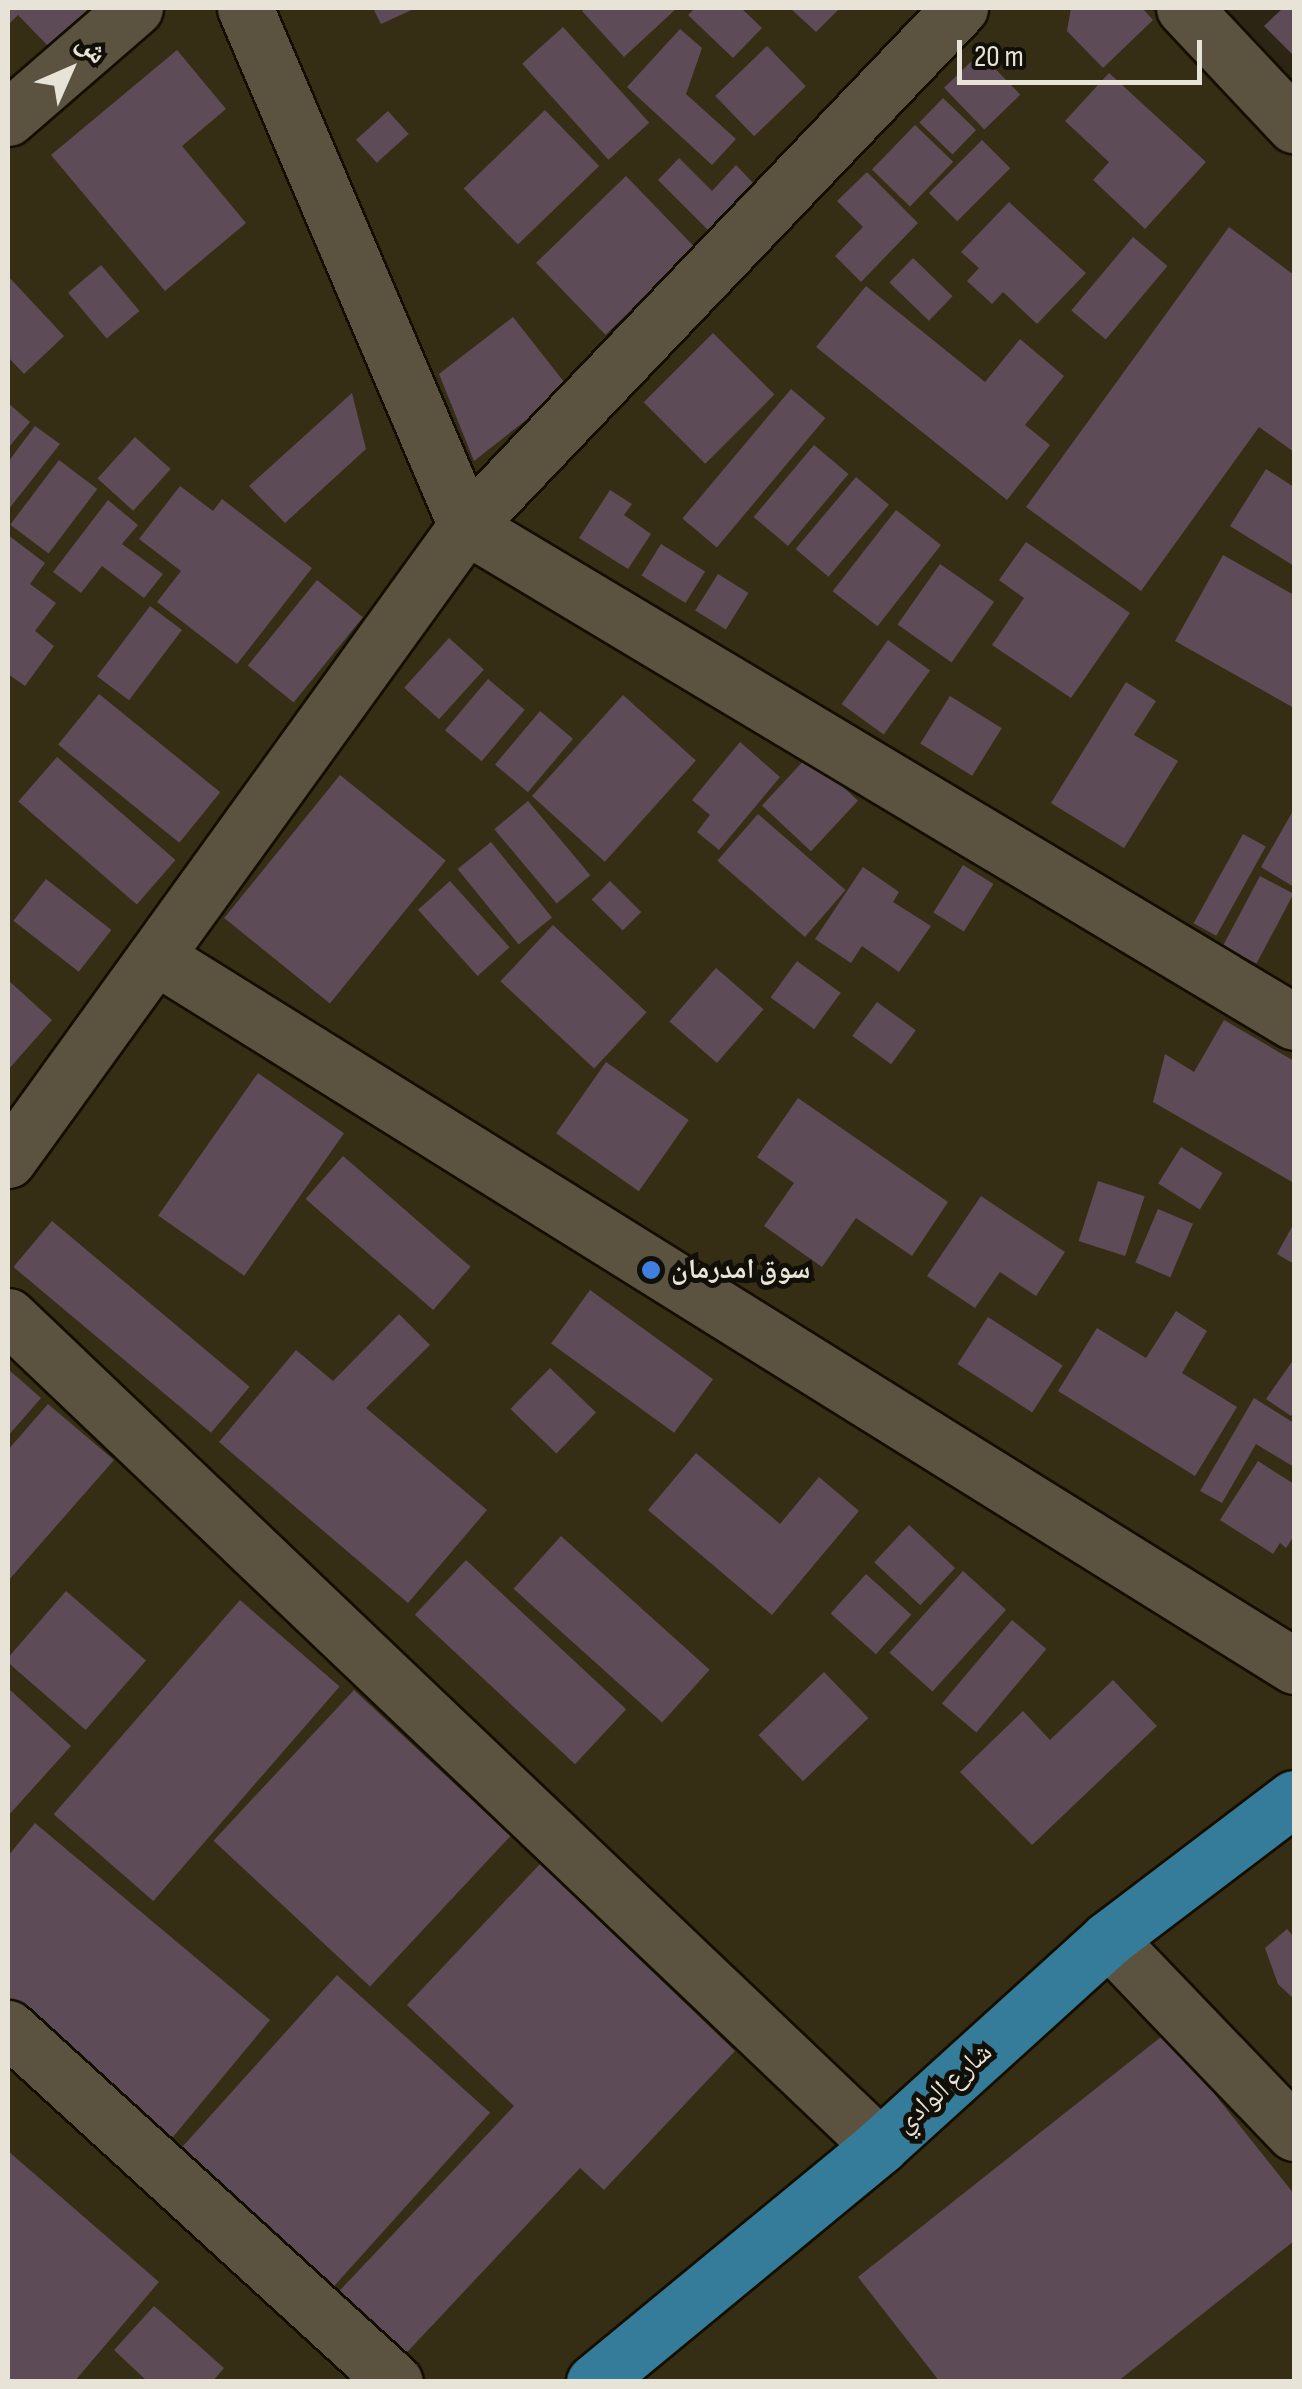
<!DOCTYPE html>
<meta charset="utf-8">
<style>
body{margin:0}
#map{position:relative;width:1302px;height:2389px;overflow:hidden;background:#2c2514;font-family:"Sofia Sans Condensed","Noto Naskh Arabic",sans-serif}
div>[style]{position:absolute}
[style*='--x']{left:calc(var(--x)*1px);top:calc(var(--y)*1px);width:calc(var(--w)*1px);rotate:calc(var(--a)*1deg)}
.built>*{inset:0;background:#362d15}
.building>*{inset:0;background:#5d4c58;transform-origin:0 0}
.roads{filter:drop-shadow(2px 0 #140e01) drop-shadow(-2px 0 #140e01) drop-shadow(0 2px #140e01) drop-shadow(0 -2px #140e01)}
.minor>*{height:55px;margin:-27.5px;padding:0 27.5px;transform-origin:27.5px;border-radius:27.5px;background:#5b5340}
.major>*{height:55px;margin:-27.5px;padding:0 27.5px;transform-origin:27.5px;border-radius:27.5px;background:#347c99}
.dots>*{width:28px;height:28px;translate:-50% -50%;box-sizing:border-box;border:5px solid #110f07;border-radius:50%}
span{translate:-50% -50%;white-space:nowrap;text-align:center;line-height:1.15;-webkit-text-stroke:10px #110f07;paint-order:stroke}
.poi-label{font-size:28px;color:#e7e3d7;font-weight:700}
.left{translate:0 -50%;text-align:left}
.street-label{font-size:28px;color:#e7e3d7}
.frame{position:absolute;inset:0;border:10px solid #e7e3d7;pointer-events:none}
.north{position:absolute;left:20px;top:20px;width:100px;height:100px;-webkit-text-stroke:8px #110f07;paint-order:stroke;rotate:45deg;font-size:28px;font-weight:700;line-height:40px;text-align:center;color:#e7e3d7}
.north::after{content:'';display:block;margin:auto;width:35px;height:45px;background:#e7e3d7;clip-path:polygon(50% 0,100% 100%,50% 72%,0 100%)}
.scale{position:absolute;left:957px;top:40px;width:245px;height:45px;box-sizing:border-box;border:5px solid #e7e3d7;border-top:0;padding-left:12px;font-size:30px;line-height:35px;white-space:nowrap;color:#e7e3d7;-webkit-text-stroke:8px #110f07;paint-order:stroke}
</style>
<div id="map">
<div class="built">
<div style="clip-path:polygon(8px 8px,1151px 8px,1294px 158px,1294px 2381px,8px 2382px)"></div>
</div>
<div class="building">
<div style="clip-path:polygon(8px 8px,92px 8px,95px 11px,53px 51px,18px 15px,8px 25px)"></div>
<div style="clip-path:polygon(373px 8px,416px 8px,381px 24px)"></div>
<div style="clip-path:polygon(586px 8px,677px 8px,624px 57px,582px 11px)"></div>
<div style="clip-path:polygon(695px 8px,741px 8px,762px 28px,733px 58px,688px 15px)"></div>
<div style="clip-path:polygon(790px 8px,840px 8px,816px 32px)"></div>
<div style="clip-path:polygon(1071px 8px,1142px 8px,1153px 20px,1103px 68px,1067px 31px)"></div>
<div style="clip-path:polygon(1283px 8px,1294px 8px,1292px 54px,1264px 26px)"></div>
<div style="left:563px;top:27px;width:129px;height:55px;rotate:48deg"></div>
<div style="clip-path:polygon(680px 29px,702px 48px,686px 94px,736px 139px,712px 165px,627px 87px)"></div>
<div style="left:767px;top:46px;width:56px;height:72px;rotate:46deg"></div>
<div style="clip-path:polygon(177px 50px,226px 109px,182px 146px,246px 223px,165px 291px,51px 155px)"></div>
<div style="left:980px;top:53px;width:58px;height:50px;rotate:46deg"></div>
<div style="clip-path:polygon(1109px 73px,1206px 162px,1145px 229px,1093px 180px,1109px 162px,1065px 121px)"></div>
<div style="left:943px;top:98px;width:46px;height:34px;rotate:44deg"></div>
<div style="left:545px;top:110px;width:78px;height:113px;rotate:46deg"></div>
<div style="left:388px;top:111px;width:31px;height:43px;rotate:48deg"></div>
<div style="left:915px;top:125px;width:53px;height:62px;rotate:44deg"></div>
<div style="left:982px;top:140px;width:40px;height:75px;rotate:45deg"></div>
<div style="clip-path:polygon(679px 158px,712px 191px,736px 165px,755px 185px,710px 232px,658px 180px)"></div>
<div style="clip-path:polygon(867px 172px,918px 223px,861px 282px,835px 256px,863px 227px,837px 201px)"></div>
<div style="left:626px;top:176px;width:100px;height:125px;rotate:46deg"></div>
<div style="clip-path:polygon(1009px 202px,1086px 273px,1037px 324px,1003px 292px,992px 304px,967px 281px,979px 268px,961px 252px)"></div>
<div style="clip-path:polygon(1229px 227px,1294px 275px,1294px 452px,1259px 427px,1141px 591px,1026px 507px)"></div>
<div style="left:1133px;top:237px;width:45px;height:96px;rotate:40deg"></div>
<div style="left:913px;top:258px;width:55px;height:34px;rotate:44deg"></div>
<div style="left:101px;top:265px;width:60px;height:43px;rotate:50deg"></div>
<div style="clip-path:polygon(8px 276px,64px 336px,24px 374px,8px 357px)"></div>
<div style="clip-path:polygon(866px 286px,985px 382px,1020px 339px,1064px 376px,1025px 425px,1050px 445px,1007px 500px,816px 347px)"></div>
<div style="clip-path:polygon(513px 317px,568px 387px,474px 461px,439px 374px)"></div>
<div style="left:713px;top:333px;width:87px;height:98px;rotate:45deg"></div>
<div style="left:791px;top:389px;width:45px;height:169px;rotate:40deg"></div>
<div style="clip-path:polygon(352px 393px,366px 449px,285px 523px,249px 486px)"></div>
<div style="clip-path:polygon(8px 403px,30px 422px,8px 448px)"></div>
<div style="clip-path:polygon(35px 426px,60px 444px,8px 510px,8px 462px)"></div>
<div style="left:135px;top:437px;width:48px;height:56px;rotate:42deg"></div>
<div style="left:814px;top:445px;width:45px;height:94px;rotate:40deg"></div>
<div style="left:59px;top:460px;width:48px;height:81px;rotate:37deg"></div>
<div style="clip-path:polygon(1266px 469px,1294px 487px,1294px 566px,1230px 526px)"></div>
<div style="left:856px;top:477px;width:43px;height:94px;rotate:40deg"></div>
<div style="clip-path:polygon(180px 486px,213px 511px,222px 499px,312px 568px,237px 664px,157px 602px,181px 571px,139px 539px)"></div>
<div style="clip-path:polygon(610px 490px,632px 504px,624px 515px,651px 534px,628px 569px,579px 538px)"></div>
<div style="clip-path:polygon(108px 500px,138px 525px,122px 544px,163px 574px,144px 598px,102px 566px,81px 593px,53px 572px)"></div>
<div style="left:896px;top:510px;width:57px;height:103px;rotate:38deg"></div>
<div style="clip-path:polygon(8px 535px,45px 563px,30px 584px,56px 603px,35px 631px,54px 646px,25px 686px,8px 674px)"></div>
<div style="clip-path:polygon(1026px 542px,1130px 613px,1071px 698px,992px 645px,1024px 598px,999px 580px)"></div>
<div style="left:661px;top:544px;width:52px;height:37px;rotate:32deg"></div>
<div style="clip-path:polygon(1223px 555px,1294px 595px,1294px 708px,1175px 641px)"></div>
<div style="left:940px;top:564px;width:66px;height:74px;rotate:35deg"></div>
<div style="left:718px;top:574px;width:36px;height:43px;rotate:32deg"></div>
<div style="left:317px;top:580px;width:59px;height:110px;rotate:39deg"></div>
<div style="left:150px;top:606px;width:40px;height:88px;rotate:37deg"></div>
<div style="left:449px;top:638px;width:47px;height:67px;rotate:42deg"></div>
<div style="left:888px;top:640px;width:52px;height:79px;rotate:36deg"></div>
<div style="left:488px;top:679px;width:48px;height:67px;rotate:40deg"></div>
<div style="clip-path:polygon(1126px 682px,1156px 701px,1134px 735px,1178px 761px,1124px 848px,1051px 803px)"></div>
<div style="left:99px;top:694px;width:156px;height:65px;rotate:39deg"></div>
<div style="left:623px;top:695px;width:98px;height:136px;rotate:42deg"></div>
<div style="left:950px;top:696px;width:61px;height:56px;rotate:32deg"></div>
<div style="left:540px;top:711px;width:43px;height:70px;rotate:40deg"></div>
<div style="clip-path:polygon(740px 742px,780px 777px,719px 850px,697px 832px,710px 815px,692px 800px)"></div>
<div style="left:809px;top:755px;width:67px;height:69px;rotate:43deg"></div>
<div style="left:57px;top:757px;width:157px;height:59px;rotate:41deg"></div>
<div style="left:340px;top:775px;width:136px;height:184px;rotate:39deg"></div>
<div style="left:528px;top:801px;width:97px;height:44px;rotate:50deg"></div>
<div style="clip-path:polygon(1294px 809px,1294px 887px,1261px 867px)"></div>
<div style="left:758px;top:814px;width:116px;height:62px;rotate:41deg"></div>
<div style="left:1243px;top:834px;width:26px;height:102px;rotate:29deg"></div>
<div style="left:491px;top:842px;width:97px;height:43px;rotate:51deg"></div>
<div style="left:963px;top:865px;width:36px;height:56px;rotate:32deg"></div>
<div style="clip-path:polygon(863px 867px,899px 892px,893px 902px,931px 926px,899px 972px,862px 946px,851px 963px,815px 939px)"></div>
<div style="left:1260px;top:876px;width:38px;height:79px;rotate:28deg"></div>
<div style="left:46px;top:879px;width:83px;height:53px;rotate:38deg"></div>
<div style="left:450px;top:881px;width:89px;height:43px;rotate:48deg"></div>
<div style="left:610px;top:881px;width:44px;height:26px;rotate:45deg"></div>
<div style="left:553px;top:925px;width:128px;height:77px;rotate:43deg"></div>
<div style="left:797px;top:961px;width:54px;height:45px;rotate:36deg"></div>
<div style="left:716px;top:968px;width:63px;height:71px;rotate:41deg"></div>
<div style="clip-path:polygon(8px 980px,52px 1020px,8px 1070px)"></div>
<div style="left:877px;top:1002px;width:48px;height:42px;rotate:36deg"></div>
<div style="clip-path:polygon(1224px 1020px,1294px 1061px,1294px 1183px,1153px 1102px,1165px 1054px,1194px 1072px)"></div>
<div style="left:606px;top:1062px;width:101px;height:87px;rotate:35deg"></div>
<div style="left:258px;top:1073px;width:105px;height:174px;rotate:35deg"></div>
<div style="clip-path:polygon(798px 1098px,948px 1202px,912px 1256px,856px 1218px,822px 1267px,764px 1226px,794px 1183px,757px 1157px)"></div>
<div style="left:1181px;top:1147px;width:49px;height:43px;rotate:32deg"></div>
<div style="left:343px;top:1156px;width:169px;height:57px;rotate:41deg"></div>
<div style="left:1098px;top:1181px;width:49px;height:63px;rotate:18deg"></div>
<div style="clip-path:polygon(981px 1196px,1065px 1252px,1036px 1296px,1000px 1272px,975px 1308px,927px 1276px)"></div>
<div style="left:1158px;top:1209px;width:38px;height:58px;rotate:23deg"></div>
<div style="left:52px;top:1221px;width:258px;height:60px;rotate:40deg"></div>
<div style="clip-path:polygon(1294px 1223px,1294px 1264px,1277px 1254px)"></div>
<div style="left:590px;top:1290px;width:152px;height:66px;rotate:36deg"></div>
<div style="clip-path:polygon(1176px 1311px,1207px 1331px,1182px 1373px,1237px 1407px,1195px 1476px,1058px 1391px,1097px 1328px,1146px 1358px)"></div>
<div style="clip-path:polygon(399px 1314px,430px 1345px,366px 1408px,487px 1510px,408px 1603px,219px 1442px,296px 1350px,333px 1381px)"></div>
<div style="left:988px;top:1317px;width:89px;height:56px;rotate:33deg"></div>
<div style="clip-path:polygon(1294px 1359px,1294px 1412px,1291px 1416px,1266px 1399px)"></div>
<div style="left:550px;top:1368px;width:64px;height:57px;rotate:44deg"></div>
<div style="clip-path:polygon(8px 1369px,41px 1398px,8px 1436px)"></div>
<div style="clip-path:polygon(1254px 1398px,1294px 1423px,1294px 1467px,1256px 1444px,1222px 1503px,1200px 1491px)"></div>
<div style="clip-path:polygon(48px 1404px,114px 1460px,8px 1581px,8px 1450px)"></div>
<div style="clip-path:polygon(696px 1453px,780px 1524px,819px 1477px,859px 1511px,772px 1615px,648px 1510px)"></div>
<div style="clip-path:polygon(1258px 1461px,1294px 1484px,1294px 1536px,1286px 1548px,1280px 1543px,1273px 1554px,1220px 1520px)"></div>
<div style="left:909px;top:1525px;width:63px;height:51px;rotate:43deg"></div>
<div style="left:561px;top:1536px;width:200px;height:71px;rotate:42deg"></div>
<div style="left:466px;top:1560px;width:219px;height:75px;rotate:43deg"></div>
<div style="left:963px;top:1571px;width:58px;height:110px;rotate:42deg"></div>
<div style="left:866px;top:1574px;width:61px;height:53px;rotate:42deg"></div>
<div style="left:66px;top:1591px;width:106px;height:92px;rotate:41deg"></div>
<div style="left:240px;top:1600px;width:132px;height:284px;rotate:41deg"></div>
<div style="left:1012px;top:1620px;width:45px;height:109px;rotate:40deg"></div>
<div style="left:824px;top:1672px;width:64px;height:91px;rotate:46deg"></div>
<div style="clip-path:polygon(1113px 1680px,1157px 1726px,1032px 1845px,960px 1772px,1023px 1711px,1050px 1740px)"></div>
<div style="clip-path:polygon(8px 1688px,71px 1746px,8px 1816px)"></div>
<div style="left:354px;top:1690px;width:214px;height:206px;rotate:43deg"></div>
<div style="clip-path:polygon(35px 1823px,270px 2020px,168px 2143px,8px 2008px,8px 1856px)"></div>
<div style="clip-path:polygon(540px 1864px,735px 2051px,604px 2190px,580px 2168px,395px 2365px,328px 2303px,514px 2106px,407px 2005px)"></div>
<div style="clip-path:polygon(1287px 1929px,1294px 1937px,1294px 1999px,1278px 1984px,1265px 1948px)"></div>
<div style="left:337px;top:1975px;width:206px;height:237px;rotate:42deg"></div>
<div style="clip-path:polygon(1166px 2033px,1294px 2194px,1294px 2241px,1117px 2382px,940px 2382px,858px 2277px)"></div>
<div style="clip-path:polygon(8px 2151px,159px 2282px,74px 2382px,8px 2382px)"></div>
<div style="clip-path:polygon(154px 2306px,224px 2368px,212px 2382px,148px 2382px,114px 2350px)"></div>
</div>
<div class="roads">
<div class="minor">
<div style="--x:245;--y:8;--w:563;--a:66.89"></div>
<div style="--x:466;--y:526;--w:965;--a:30.92"></div>
<div style="--x:1184;--y:8;--w:161;--a:46.8"></div>
<div style="--x:8;--y:118;--w:168;--a:-40.9"></div>
<div style="--x:158;--y:958;--w:1339;--a:31.93"></div>
<div style="--x:8;--y:1160;--w:782;--a:-54.16"></div>
<div style="--x:466;--y:526;--w:716;--a:-46.36"></div>
<div style="--x:8;--y:1316;--w:1204;--a:43.59"></div>
<div style="--x:1108;--y:1939;--w:269;--a:46.2"></div>
<div style="--x:8;--y:2028;--w:524;--a:42.45"></div>
</div>
<div class="major">
<div style="--x:594;--y:2382;--w:371;--a:-39.5"></div>
<div style="--x:880;--y:2146;--w:308;--a:-42.2"></div>
<div style="--x:1108;--y:1939;--w:233;--a:-37.2"></div>
</div>
</div>
<div class="dots">
<div style="left:651px;top:1270px;background:#3f7fe0"></div>
</div>
<div class="poi-label">
<span class="left" style="left:671px;top:1270px">سوق امدرمان</span>
</div>
<div class="street-label">
<span style="left:944px;top:2088px;rotate:-42deg">شارع الوادي</span>
</div>
<div class="frame"></div>
<div class="north">ش</div>
<div class="scale">20 m</div>
</div>
